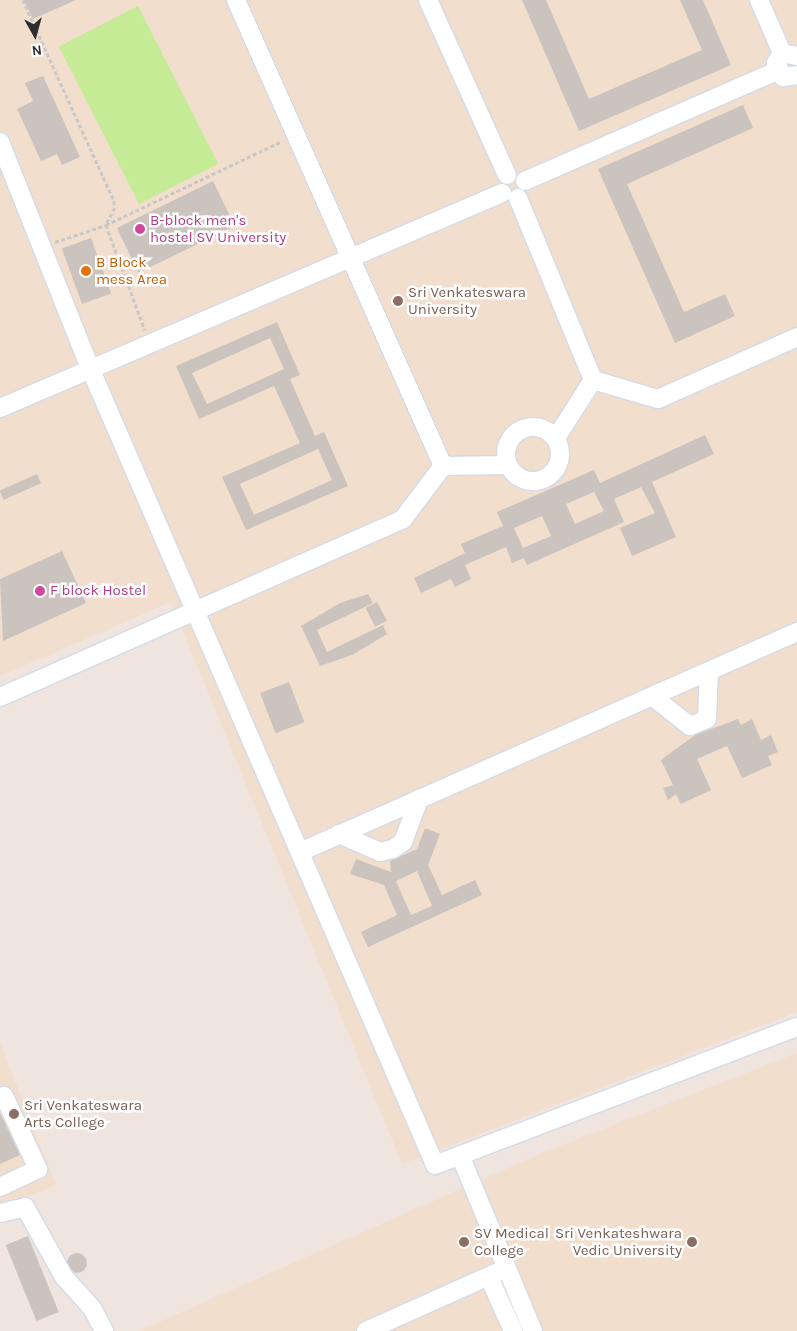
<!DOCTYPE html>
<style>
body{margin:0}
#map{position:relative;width:797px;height:1331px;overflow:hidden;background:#f0e4de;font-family:Karla,sans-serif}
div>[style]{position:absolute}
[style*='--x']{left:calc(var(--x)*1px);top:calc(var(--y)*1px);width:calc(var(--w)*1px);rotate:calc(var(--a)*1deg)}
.education>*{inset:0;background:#f2decd}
.green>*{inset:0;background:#c6eb96;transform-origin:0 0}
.building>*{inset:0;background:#cbc3bd;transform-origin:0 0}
.round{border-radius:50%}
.path>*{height:2.5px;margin-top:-1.25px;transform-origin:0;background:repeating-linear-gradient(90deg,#c8c8c8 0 4px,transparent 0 6.5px)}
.roads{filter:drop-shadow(1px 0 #d3dbe7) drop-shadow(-1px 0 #d3dbe7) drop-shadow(0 1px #d3dbe7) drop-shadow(0 -1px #d3dbe7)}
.minor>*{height:18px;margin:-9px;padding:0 9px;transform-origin:9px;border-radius:9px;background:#fff}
.minor>.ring{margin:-9px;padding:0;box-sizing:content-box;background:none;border:18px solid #fff;border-radius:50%}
.dots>*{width:14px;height:14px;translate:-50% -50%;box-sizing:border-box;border:2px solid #fff;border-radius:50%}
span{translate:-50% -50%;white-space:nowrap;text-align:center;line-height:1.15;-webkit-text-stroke:5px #fff;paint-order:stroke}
.hotel-label{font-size:15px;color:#b23c85}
.left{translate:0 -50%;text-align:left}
.food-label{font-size:15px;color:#c56008}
.education-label{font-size:15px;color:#785e54}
.right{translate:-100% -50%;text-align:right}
.north{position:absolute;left:10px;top:10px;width:50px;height:50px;-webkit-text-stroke:4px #fff;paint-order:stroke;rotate:173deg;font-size:14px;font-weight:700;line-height:20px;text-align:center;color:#2d2d2d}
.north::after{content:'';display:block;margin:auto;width:18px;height:22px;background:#2d2d2d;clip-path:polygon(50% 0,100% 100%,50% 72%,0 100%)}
</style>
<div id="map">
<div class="education">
<div style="clip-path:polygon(0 0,797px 0,797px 1012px,402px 1164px,171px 602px,0 676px)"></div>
<div style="clip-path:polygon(0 1043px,56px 1185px,0 1207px)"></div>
<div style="clip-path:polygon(797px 1053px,797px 1331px,139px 1331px,542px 1153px)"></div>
</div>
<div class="green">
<div style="left:138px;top:6px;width:177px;height:89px;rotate:63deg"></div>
</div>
<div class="building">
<div style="clip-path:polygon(24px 0,76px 0,33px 19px)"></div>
<div style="clip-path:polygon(522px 0,546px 0,589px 99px,702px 50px,680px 0,703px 0,731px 65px,579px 131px)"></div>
<div style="clip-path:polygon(43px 76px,80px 157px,62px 165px,57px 154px,41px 161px,17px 109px,33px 101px,25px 83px)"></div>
<div style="clip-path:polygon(743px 105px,753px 128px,627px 184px,684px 312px,725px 294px,735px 316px,675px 343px,598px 169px)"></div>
<div style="left:213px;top:181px;width:50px;height:107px;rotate:64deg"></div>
<div style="left:91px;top:238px;width:59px;height:31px;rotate:70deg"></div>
<div style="clip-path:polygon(evenodd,277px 322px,300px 375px,290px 379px,315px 436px,324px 432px,348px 486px,246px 530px,222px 477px,300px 443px,274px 386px,199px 419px,176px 366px,277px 322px,270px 338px,284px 369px,207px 404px,192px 373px,270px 338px,277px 322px,318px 449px,332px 480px,254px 515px,240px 484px,318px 449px)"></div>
<div style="clip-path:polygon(evenodd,705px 435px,714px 454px,652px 482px,676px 537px,632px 556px,620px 528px,655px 513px,641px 487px,614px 499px,624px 522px,527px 565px,524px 558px,512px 563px,506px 547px,465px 565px,471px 579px,455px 587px,451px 579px,421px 593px,414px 578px,465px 553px,461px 544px,503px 526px,497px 512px,594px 470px,600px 483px,705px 435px,594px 492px,604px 511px,575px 524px,566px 504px,594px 492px,705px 435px,542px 516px,551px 536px,523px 548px,514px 528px,542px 516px)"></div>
<div style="left:37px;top:474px;width:10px;height:41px;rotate:66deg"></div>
<div style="clip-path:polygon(62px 551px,86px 603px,3px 641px,0 579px)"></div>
<div style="clip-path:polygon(368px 594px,373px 603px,317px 630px,327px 652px,383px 625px,387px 634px,352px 655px,320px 666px,301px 626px,340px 603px)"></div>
<div style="left:377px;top:602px;width:21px;height:13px;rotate:62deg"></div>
<div style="left:289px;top:682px;width:43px;height:31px;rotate:69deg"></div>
<div style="clip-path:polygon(738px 719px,741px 725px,752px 719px,761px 740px,771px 735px,778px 752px,768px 756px,772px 765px,742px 778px,727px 746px,697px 759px,711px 790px,681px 804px,676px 794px,668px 800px,663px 788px,673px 785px,661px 760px,695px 735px)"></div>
<div style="clip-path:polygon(evenodd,425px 828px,440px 834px,428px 865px,442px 895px,475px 880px,482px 895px,368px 947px,361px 932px,397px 915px,384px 885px,350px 874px,356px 859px,391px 872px,390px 861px,417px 849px,425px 828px,417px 871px,432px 906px,411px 915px,396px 881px,417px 871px)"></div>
<div style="clip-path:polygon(0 1113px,20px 1155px,0 1164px)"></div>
<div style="left:28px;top:1236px;width:82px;height:24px;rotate:68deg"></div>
<div class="round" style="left:67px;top:1253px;width:20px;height:20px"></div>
</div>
<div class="path">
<div style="--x:23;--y:0;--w:221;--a:65.6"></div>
<div style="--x:114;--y:201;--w:7;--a:82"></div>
<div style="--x:115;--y:208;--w:19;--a:118"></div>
<div style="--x:106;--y:225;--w:112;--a:69.6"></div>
<div style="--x:55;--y:242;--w:54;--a:-18.4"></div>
<div style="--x:106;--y:225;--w:195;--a:-25.5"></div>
</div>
<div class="roads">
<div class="minor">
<div style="--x:236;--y:0;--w:510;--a:66.05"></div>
<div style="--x:428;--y:0;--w:192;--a:65.7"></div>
<div style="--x:759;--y:0;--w:58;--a:66.5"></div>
<div style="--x:797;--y:56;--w:15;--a:-169"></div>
<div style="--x:782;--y:53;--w:12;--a:121"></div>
<div style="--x:776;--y:63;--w:16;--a:63"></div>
<div style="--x:783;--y:77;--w:14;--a:-8"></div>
<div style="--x:0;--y:142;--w:243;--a:68.3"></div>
<div style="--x:90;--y:368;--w:868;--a:66.59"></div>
<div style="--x:435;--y:1165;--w:387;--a:-20.9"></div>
<div style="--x:525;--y:181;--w:275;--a:-23.6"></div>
<div style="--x:518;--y:198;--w:197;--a:67.6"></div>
<div style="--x:593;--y:380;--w:68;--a:16.3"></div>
<div style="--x:658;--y:399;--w:152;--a:-24"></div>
<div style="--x:0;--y:408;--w:546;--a:-23.18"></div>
<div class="ring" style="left:506px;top:427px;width:36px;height:36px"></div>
<div style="--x:556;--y:438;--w:69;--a:-57.5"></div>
<div style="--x:443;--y:466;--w:65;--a:-0.9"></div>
<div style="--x:0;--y:697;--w:441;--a:-23.8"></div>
<div style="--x:403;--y:519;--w:66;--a:-53"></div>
<div style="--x:653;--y:697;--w:47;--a:38.1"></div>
<div style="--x:690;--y:726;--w:18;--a:-22"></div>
<div style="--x:707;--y:719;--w:47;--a:-87.6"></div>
<div style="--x:339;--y:834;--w:45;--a:23.7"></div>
<div style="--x:380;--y:852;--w:13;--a:-13"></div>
<div style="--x:393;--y:849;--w:12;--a:-35"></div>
<div style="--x:403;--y:842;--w:46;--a:-69.6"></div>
<div style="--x:300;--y:852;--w:544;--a:-23.88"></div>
<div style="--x:0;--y:1098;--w:4;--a:-27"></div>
<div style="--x:4;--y:1096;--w:81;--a:65"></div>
<div style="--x:38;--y:1169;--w:42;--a:154.7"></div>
<div style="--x:460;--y:1155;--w:191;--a:67.5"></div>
<div style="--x:0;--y:1213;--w:26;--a:-13"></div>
<div style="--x:25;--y:1207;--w:80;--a:60.9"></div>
<div style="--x:64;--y:1277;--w:42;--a:47.9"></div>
<div style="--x:92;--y:1308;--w:26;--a:62"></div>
<div style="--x:489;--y:1277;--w:59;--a:66"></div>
<div style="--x:366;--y:1331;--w:154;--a:-24.1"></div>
</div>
</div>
<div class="dots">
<div style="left:140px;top:229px;background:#d1479c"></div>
<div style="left:86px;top:271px;background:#e8710a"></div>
<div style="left:398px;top:301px;background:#8d6e63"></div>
<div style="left:40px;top:591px;background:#d1479c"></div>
<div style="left:14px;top:1114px;background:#8d6e63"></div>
<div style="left:464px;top:1242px;background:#8d6e63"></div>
<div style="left:692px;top:1242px;background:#8d6e63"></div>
</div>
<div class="hotel-label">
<span class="left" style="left:150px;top:229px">B-block men's<br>hostel SV University</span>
<span class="left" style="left:50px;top:591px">F block Hostel</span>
</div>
<div class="food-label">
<span class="left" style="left:96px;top:271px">B Block<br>mess Area</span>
</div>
<div class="education-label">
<span class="left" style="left:408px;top:301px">Sri Venkateswara<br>University</span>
<span class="left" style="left:24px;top:1114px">Sri Venkateswara<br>Arts College</span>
<span class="left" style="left:474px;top:1242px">SV Medical<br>College</span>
<span class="right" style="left:682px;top:1242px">Sri Venkateshwara<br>Vedic University</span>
</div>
<div class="north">N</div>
</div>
